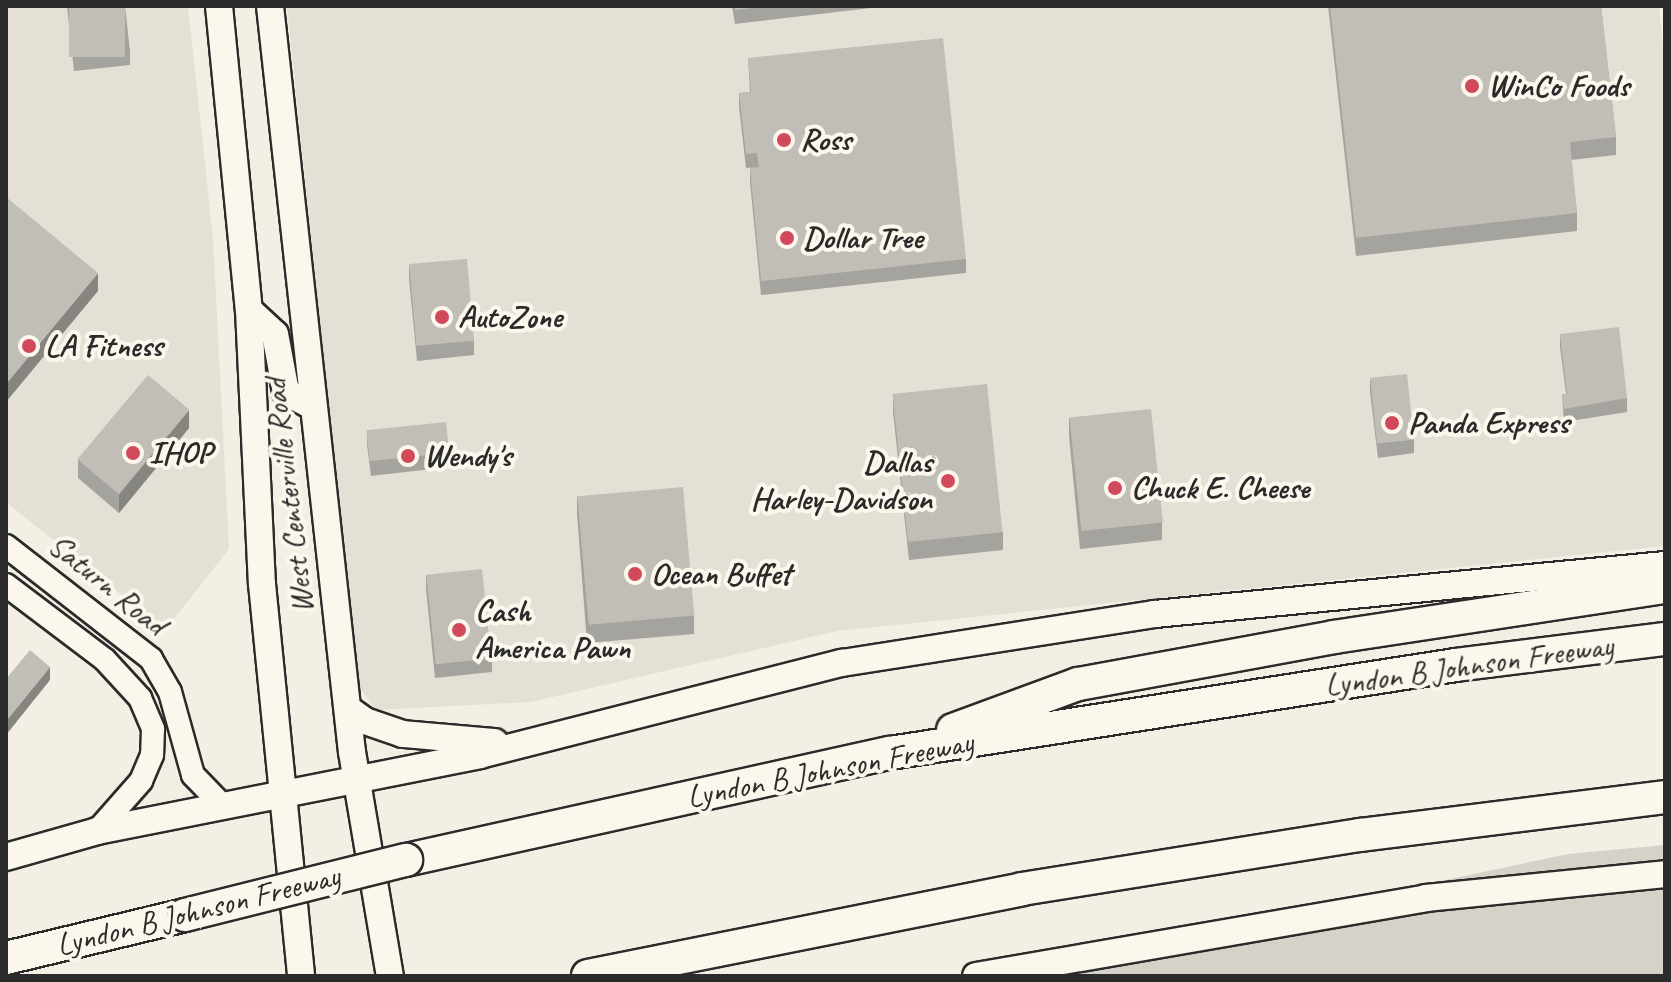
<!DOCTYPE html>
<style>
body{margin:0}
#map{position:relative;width:1671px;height:982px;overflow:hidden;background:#f3efe4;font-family:Caveat,sans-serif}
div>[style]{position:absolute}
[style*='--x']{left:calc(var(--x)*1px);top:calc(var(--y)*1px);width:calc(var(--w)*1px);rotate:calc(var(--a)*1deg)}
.built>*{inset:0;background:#e4e0d6}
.green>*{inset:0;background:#d5d2c9}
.roads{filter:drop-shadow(2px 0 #2b2b2b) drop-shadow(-2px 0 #2b2b2b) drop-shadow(0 2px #2b2b2b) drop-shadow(0 -2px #2b2b2b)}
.tertiary>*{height:22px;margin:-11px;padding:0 11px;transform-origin:11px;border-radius:11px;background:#fbf7ec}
.secondary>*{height:26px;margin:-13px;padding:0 13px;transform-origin:13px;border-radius:13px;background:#fbf7ec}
.motorway>*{height:32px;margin:-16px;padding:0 16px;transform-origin:16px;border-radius:16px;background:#fbf7ec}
.bridges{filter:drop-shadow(2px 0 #2b2b2b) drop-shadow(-2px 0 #2b2b2b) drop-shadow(0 2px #2b2b2b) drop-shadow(0 -2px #2b2b2b)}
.motorway-bridge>*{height:32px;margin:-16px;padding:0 16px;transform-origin:16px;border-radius:16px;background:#fbf7ec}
.wall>*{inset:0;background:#a5a39d}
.shaded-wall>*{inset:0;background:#86857f}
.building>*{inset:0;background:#c0beb6;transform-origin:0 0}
.dots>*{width:22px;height:22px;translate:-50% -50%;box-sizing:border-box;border:4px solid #fbf7ec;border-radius:50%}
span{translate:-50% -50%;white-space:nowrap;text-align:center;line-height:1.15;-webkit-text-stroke:8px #fbf7ec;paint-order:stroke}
.poi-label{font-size:32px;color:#2b2b2b;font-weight:700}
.left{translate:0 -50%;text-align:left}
.right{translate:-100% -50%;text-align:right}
.street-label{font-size:32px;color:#2b2b2b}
.frame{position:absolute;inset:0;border:8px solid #2b2b2b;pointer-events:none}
</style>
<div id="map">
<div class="built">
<div style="clip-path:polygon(6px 6px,188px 6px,213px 239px,229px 549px,165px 630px,6px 502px)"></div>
<div style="clip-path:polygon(287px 6px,1659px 6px,1665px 69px,1665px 546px,837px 631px,531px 702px,376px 710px,358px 686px)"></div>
</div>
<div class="green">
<div style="clip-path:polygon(1665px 845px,1665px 976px,991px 976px,1568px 854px)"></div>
</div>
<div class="roads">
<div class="tertiary">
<div style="--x:6;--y:546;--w:184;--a:37.9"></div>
<div style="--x:151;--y:659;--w:38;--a:60"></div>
<div style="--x:170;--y:692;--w:86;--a:74.5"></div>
<div style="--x:193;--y:775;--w:42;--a:46"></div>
<div style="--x:6;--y:585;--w:124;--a:37.1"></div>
<div style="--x:105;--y:660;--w:52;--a:47.4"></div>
<div style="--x:140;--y:698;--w:34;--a:67"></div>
<div style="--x:153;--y:729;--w:26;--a:92"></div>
<div style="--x:152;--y:755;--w:28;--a:113"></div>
<div style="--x:141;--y:781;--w:67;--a:131.3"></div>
</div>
<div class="secondary">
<div style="--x:219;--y:6;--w:305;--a:84.4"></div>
<div style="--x:249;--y:310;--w:274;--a:87.3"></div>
<div style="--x:262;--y:584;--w:394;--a:84.3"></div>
<div style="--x:270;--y:6;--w:750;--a:83.73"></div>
<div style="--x:352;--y:752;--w:227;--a:80.4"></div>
<div style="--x:249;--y:310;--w:35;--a:43"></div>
<div style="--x:275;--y:334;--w:59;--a:79.3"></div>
<div style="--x:286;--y:392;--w:27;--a:28"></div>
<div style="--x:348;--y:709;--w:21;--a:35"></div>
<div style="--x:365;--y:721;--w:40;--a:18.9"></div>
<div style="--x:403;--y:734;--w:92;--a:5"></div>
<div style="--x:6;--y:857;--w:95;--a:-15.9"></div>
<div style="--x:97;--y:831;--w:390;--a:-11.2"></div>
<div style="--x:480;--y:755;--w:374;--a:-14.3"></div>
<div style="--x:842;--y:663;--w:317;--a:-8.9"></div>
<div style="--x:1155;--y:614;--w:512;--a:-5.49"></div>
<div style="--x:976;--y:976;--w:457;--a:-9.8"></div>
<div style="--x:1426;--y:898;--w:240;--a:-5.7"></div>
</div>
<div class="motorway">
<div style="--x:953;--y:730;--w:133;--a:-20.2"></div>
<div style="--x:1078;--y:684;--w:260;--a:-10.4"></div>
<div style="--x:1334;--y:637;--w:335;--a:-8.6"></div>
<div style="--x:406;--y:860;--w:496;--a:-12.5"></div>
<div style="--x:890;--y:753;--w:573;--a:-8.84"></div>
<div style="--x:1456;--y:665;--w:211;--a:-7.1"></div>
<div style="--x:6;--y:958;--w:184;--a:-13.5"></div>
<div style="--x:588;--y:976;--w:443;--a:-11.3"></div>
<div style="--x:1022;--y:889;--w:343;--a:-9.1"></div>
<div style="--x:1361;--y:835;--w:306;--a:-7.1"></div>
</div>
</div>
<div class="bridges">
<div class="motorway-bridge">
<div style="--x:185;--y:915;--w:228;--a:-14"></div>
</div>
</div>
<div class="wall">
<div style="clip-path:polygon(67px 6px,125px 6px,130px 51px,130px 65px,74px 71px)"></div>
<div style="clip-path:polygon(732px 6px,888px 6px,735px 24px)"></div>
<div style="clip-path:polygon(1328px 6px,1601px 6px,1616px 137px,1616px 155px,1571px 160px,1577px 213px,1577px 231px,1356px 256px)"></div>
<div style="clip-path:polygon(748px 58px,966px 259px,966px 273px,761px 295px,750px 182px,750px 168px,757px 167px,746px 168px,739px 107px,739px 93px,750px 92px)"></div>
<div style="clip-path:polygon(409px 265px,474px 341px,474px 355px,417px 361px,409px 279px)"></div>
<div style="clip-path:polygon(1560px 334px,1627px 398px,1627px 412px,1564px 422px,1562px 394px,1566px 394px,1560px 347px)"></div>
<div style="clip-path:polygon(1370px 379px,1414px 440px,1414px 453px,1378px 458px,1370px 392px)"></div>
<div style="clip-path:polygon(893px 394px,1003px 532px,1003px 550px,909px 560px,893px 412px)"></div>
<div style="clip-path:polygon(1069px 418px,1162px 522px,1162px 540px,1080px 549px,1069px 436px)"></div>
<div style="clip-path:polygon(189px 428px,119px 513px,78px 478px,78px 460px)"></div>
<div style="clip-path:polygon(367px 432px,449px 453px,449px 467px,371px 476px,367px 445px)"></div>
<div style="clip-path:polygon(577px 496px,694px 616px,694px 634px,587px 643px,577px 514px)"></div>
<div style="clip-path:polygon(426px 575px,492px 658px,492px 672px,435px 678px,426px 589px)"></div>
</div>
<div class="shaded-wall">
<div style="clip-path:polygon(98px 273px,98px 291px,6px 402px,6px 384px)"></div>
<div style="clip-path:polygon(189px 410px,189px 428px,119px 513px,119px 495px)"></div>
<div style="clip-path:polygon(50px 667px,50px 680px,6px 735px,6px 721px)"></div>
</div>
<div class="building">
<div style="left:69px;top:6px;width:56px;height:51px"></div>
<div style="clip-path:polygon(734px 6px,772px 6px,735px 10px)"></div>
<div style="clip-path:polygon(1330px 6px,1601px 6px,1616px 137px,1570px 142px,1577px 213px,1356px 238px)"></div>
<div style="clip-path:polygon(943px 38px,966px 259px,761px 281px,750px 168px,759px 167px,757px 153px,746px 154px,739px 93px,751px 92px,748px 58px)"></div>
<div style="clip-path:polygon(6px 197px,98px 273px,6px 384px)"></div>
<div style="left:467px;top:259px;width:82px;height:58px;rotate:85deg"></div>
<div style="clip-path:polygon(1619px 327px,1627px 398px,1564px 409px,1562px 394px,1567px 394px,1560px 334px)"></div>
<div style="left:1407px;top:374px;width:66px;height:37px;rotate:84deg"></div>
<div style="left:148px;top:375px;width:54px;height:110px;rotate:40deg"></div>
<div style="left:987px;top:384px;width:149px;height:95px;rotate:84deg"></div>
<div style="left:1151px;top:409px;width:114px;height:82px;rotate:84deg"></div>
<div style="left:446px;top:422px;width:31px;height:80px;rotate:84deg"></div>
<div style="left:683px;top:487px;width:129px;height:106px;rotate:85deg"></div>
<div style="left:482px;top:569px;width:90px;height:56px;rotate:84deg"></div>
<div style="clip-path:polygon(30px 650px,50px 667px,6px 721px,6px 679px)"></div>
</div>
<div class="dots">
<div style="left:1472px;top:86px;background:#d1495b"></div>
<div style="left:784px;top:140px;background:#d1495b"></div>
<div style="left:787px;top:238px;background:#d1495b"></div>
<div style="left:442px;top:317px;background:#d1495b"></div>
<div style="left:29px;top:346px;background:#d1495b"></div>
<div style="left:1392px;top:423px;background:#d1495b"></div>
<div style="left:133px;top:453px;background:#d1495b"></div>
<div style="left:408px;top:456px;background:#d1495b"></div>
<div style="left:948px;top:481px;background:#d1495b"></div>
<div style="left:1115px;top:488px;background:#d1495b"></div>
<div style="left:635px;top:574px;background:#d1495b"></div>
<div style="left:459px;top:630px;background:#d1495b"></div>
</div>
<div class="poi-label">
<span class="left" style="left:1488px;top:86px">WinCo Foods</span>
<span class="left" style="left:800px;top:140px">Ross</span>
<span class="left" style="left:803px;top:238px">Dollar Tree</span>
<span class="left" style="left:458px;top:317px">AutoZone</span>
<span class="left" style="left:45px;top:346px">LA Fitness</span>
<span class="left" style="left:1408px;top:423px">Panda Express</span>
<span class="left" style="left:149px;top:453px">IHOP</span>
<span class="left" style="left:424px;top:456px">Wendy's</span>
<span class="right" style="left:932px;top:481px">Dallas<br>Harley-Davidson</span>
<span class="left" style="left:1131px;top:488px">Chuck E. Cheese</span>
<span class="left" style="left:651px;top:574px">Ocean Buffet</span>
<span class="left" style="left:475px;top:630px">Cash<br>America Pawn</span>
</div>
<div class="street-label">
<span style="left:289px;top:496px;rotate:-97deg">West Centerville Road</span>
<span style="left:107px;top:585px;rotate:39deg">Saturn Road</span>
<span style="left:1469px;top:666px;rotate:-8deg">Lyndon B Johnson Freeway</span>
<span style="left:830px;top:770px;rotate:-11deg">Lyndon B Johnson Freeway</span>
<span style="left:198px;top:911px;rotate:-14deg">Lyndon B Johnson Freeway</span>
</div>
<div class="frame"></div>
</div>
